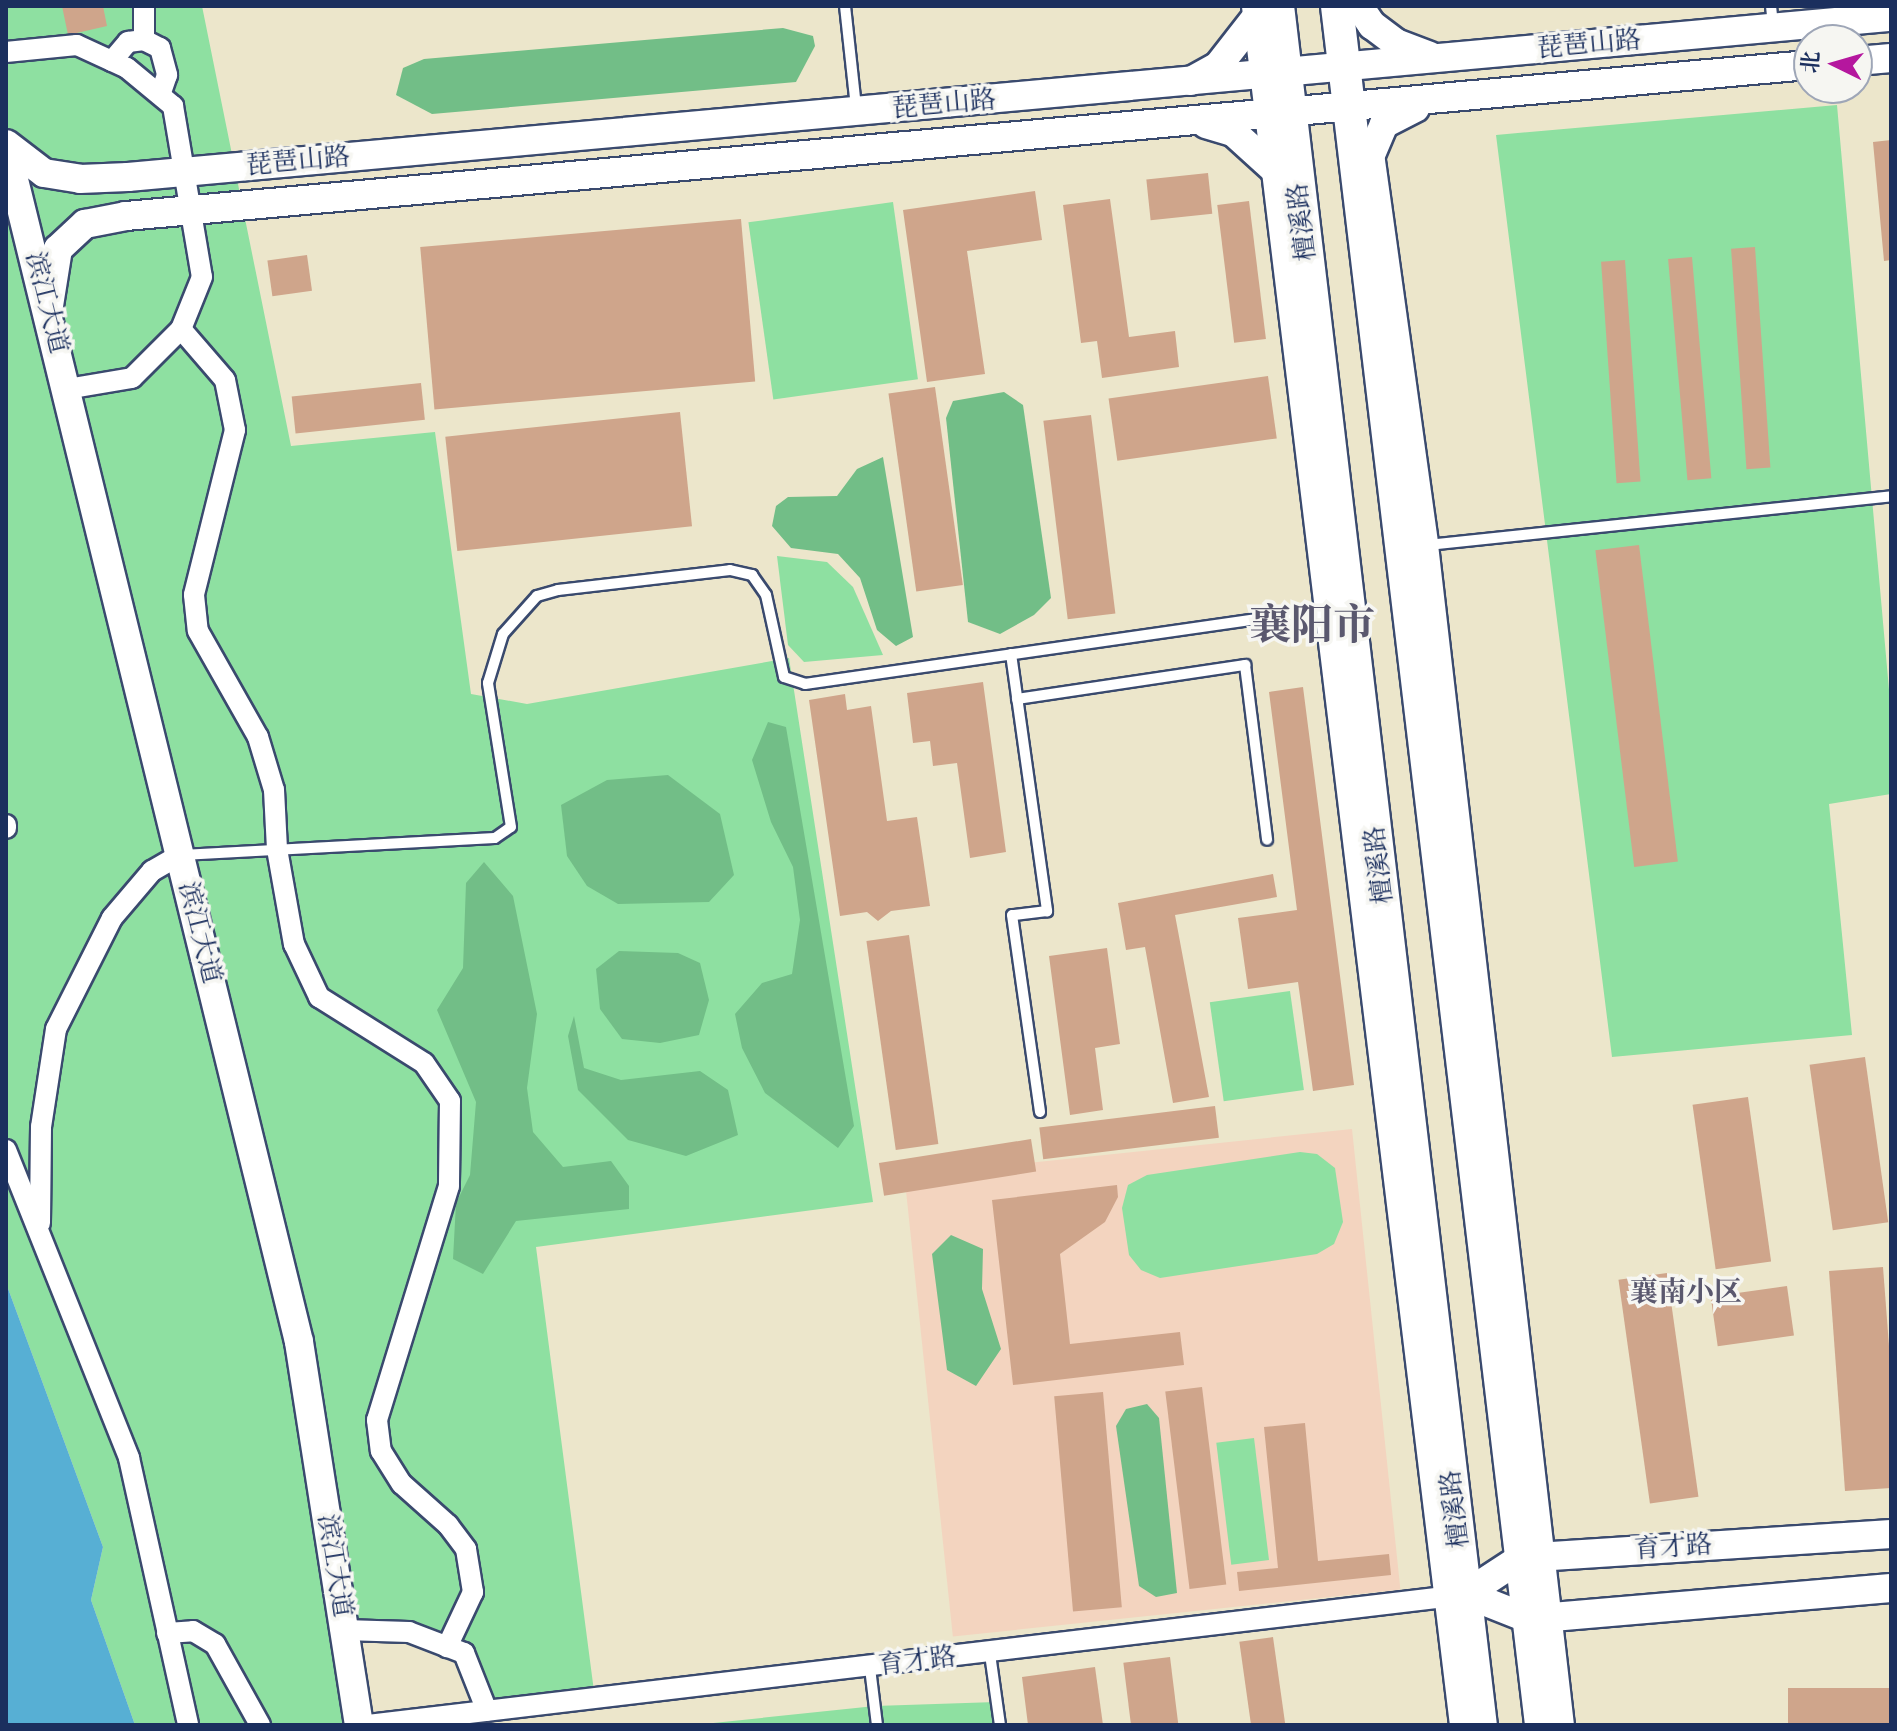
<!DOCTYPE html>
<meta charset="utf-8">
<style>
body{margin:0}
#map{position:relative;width:1897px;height:1731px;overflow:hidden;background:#ece6cb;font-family:"IM FELL Double Pica","Noto Serif SC",serif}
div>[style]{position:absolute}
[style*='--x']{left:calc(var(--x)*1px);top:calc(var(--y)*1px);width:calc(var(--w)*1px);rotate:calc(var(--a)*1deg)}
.built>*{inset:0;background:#f3d4bf;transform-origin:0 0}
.green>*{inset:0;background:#8ee0a1;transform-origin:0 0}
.forest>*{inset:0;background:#72be87}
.water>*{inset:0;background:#57afd4}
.building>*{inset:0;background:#cfa58b;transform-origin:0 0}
.roads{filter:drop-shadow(2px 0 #3a4a6e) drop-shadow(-2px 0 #3a4a6e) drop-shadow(0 2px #3a4a6e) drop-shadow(0 -2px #3a4a6e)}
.lane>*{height:10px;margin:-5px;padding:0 5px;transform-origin:5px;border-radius:5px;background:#fff}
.street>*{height:20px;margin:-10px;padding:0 10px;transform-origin:10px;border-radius:10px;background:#fff}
.secondary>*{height:28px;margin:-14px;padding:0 14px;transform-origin:14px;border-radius:14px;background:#fff}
.primary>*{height:32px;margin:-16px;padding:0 16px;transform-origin:16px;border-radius:16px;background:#fff}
span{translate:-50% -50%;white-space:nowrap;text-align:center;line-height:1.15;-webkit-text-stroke:7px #f6f6f2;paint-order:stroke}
.street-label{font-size:26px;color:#1b2f5e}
.neighbourhood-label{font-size:28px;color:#5a586e;font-weight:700}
.town-label{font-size:42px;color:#5a586e;font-weight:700}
.frame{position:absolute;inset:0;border:8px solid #1b2f5e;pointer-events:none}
.north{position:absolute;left:1793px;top:24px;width:80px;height:80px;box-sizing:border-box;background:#f6f6f2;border:2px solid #9ea6b7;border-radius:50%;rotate:275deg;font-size:22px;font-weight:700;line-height:32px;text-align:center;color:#1b2f5e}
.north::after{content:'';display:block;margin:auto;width:28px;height:36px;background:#b5179e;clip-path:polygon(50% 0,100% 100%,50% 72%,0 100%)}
</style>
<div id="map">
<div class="built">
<div style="left:1352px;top:1129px;width:463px;height:450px;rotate:84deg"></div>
</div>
<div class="green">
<div style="clip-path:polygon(6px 6px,202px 6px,291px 446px,435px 432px,471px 694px,527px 704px,789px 658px,873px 1202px,536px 1247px,595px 1699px,487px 1711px,464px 1653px,409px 1632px,345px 1630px,359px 1725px,135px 1725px,91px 1600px,103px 1547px,6px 1283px)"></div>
<div style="clip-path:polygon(1837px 105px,1891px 712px,1891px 794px,1829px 804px,1852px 1035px,1612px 1057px,1496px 135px)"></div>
<div style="left:893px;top:202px;width:179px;height:146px;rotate:82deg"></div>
<div style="clip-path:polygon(777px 556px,827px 562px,853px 587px,883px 655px,804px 662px,788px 645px)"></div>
<div style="left:1290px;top:991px;width:100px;height:81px;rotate:82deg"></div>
<div style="clip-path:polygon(1300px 1152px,1317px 1154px,1335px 1168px,1343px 1222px,1334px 1244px,1317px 1254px,1160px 1278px,1141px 1270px,1129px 1255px,1122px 1208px,1128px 1185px,1147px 1175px)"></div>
<div style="left:1254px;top:1438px;width:123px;height:38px;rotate:83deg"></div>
<div style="clip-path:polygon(996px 1702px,999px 1725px,694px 1725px,875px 1706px)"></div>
</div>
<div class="forest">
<div style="clip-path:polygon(783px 28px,813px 36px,815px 46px,796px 82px,432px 114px,396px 95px,403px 68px,424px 59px)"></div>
<div style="clip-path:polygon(1004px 392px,1023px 405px,1051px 598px,1034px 615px,1000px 634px,968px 622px,946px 418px,953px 401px)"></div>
<div style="clip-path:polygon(883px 457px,913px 637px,896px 646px,877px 630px,860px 578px,838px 554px,791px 548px,772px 526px,776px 506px,788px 497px,837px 496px,857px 469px)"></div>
<div style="clip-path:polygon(768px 722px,786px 727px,854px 1126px,838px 1148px,765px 1093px,742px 1048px,735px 1014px,762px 983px,792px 974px,800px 920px,793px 867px,771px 822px,752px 760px)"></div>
<div style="clip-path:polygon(668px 775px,720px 814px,734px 875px,709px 902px,618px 904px,587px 886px,567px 856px,561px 805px,607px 780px)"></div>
<div style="clip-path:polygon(484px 862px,513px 896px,537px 1014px,527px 1088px,533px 1132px,563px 1167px,611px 1161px,629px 1186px,629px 1209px,516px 1221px,483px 1274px,453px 1259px,456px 1203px,470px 1175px,476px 1102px,437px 1010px,463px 968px,466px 883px)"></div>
<div style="clip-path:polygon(619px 951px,678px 953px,700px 963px,709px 1000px,699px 1035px,660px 1043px,622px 1039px,600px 1009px,596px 969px)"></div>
<div style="clip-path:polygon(574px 1016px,584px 1068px,621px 1080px,700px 1071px,728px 1090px,738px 1135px,686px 1156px,628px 1140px,578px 1090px,568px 1036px)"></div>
<div style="clip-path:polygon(951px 1235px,983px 1249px,982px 1289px,1001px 1349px,976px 1386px,947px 1370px,932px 1254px)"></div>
<div style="clip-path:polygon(1147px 1404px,1159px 1418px,1177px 1593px,1156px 1597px,1139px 1586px,1116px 1426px,1126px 1409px)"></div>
</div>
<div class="water">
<div style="clip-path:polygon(6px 1283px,103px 1547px,91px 1600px,135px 1725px,6px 1725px)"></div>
</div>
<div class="building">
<div style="clip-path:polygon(62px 6px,103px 6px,107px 26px,68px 35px)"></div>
<div style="clip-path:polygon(1891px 140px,1891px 260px,1884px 261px,1873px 142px)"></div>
<div style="left:1208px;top:173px;width:41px;height:62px;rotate:84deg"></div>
<div style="clip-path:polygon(1035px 191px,1042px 240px,967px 251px,985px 374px,927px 382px,903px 210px)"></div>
<div style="clip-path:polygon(1110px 199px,1129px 337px,1175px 331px,1179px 367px,1102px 378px,1097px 341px,1081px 343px,1063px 205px)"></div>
<div style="left:1249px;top:201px;width:139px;height:32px;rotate:83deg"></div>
<div style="left:741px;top:219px;width:163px;height:322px;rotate:85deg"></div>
<div style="left:1755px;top:247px;width:221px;height:24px;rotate:86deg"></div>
<div style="left:307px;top:255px;width:36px;height:40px;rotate:82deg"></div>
<div style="left:1692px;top:257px;width:222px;height:24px;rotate:85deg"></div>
<div style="left:1625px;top:260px;width:222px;height:24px;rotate:86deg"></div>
<div style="left:1268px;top:376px;width:63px;height:161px;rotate:82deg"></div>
<div style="left:421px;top:383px;width:37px;height:130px;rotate:84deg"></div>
<div style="left:935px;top:387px;width:200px;height:47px;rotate:82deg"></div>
<div style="left:680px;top:412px;width:115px;height:236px;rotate:84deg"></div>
<div style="left:1091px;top:415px;width:200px;height:48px;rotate:83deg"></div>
<div style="left:1639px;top:545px;width:319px;height:44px;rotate:83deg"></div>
<div style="clip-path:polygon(983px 682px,1006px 852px,970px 858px,957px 763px,933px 766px,930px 741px,913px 743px,907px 693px)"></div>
<div style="clip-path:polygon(1303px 687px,1354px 1085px,1313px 1091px,1298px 982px,1248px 989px,1238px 918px,1297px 910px,1269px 692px)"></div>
<div style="clip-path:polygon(845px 694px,847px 710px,871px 706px,887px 821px,917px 817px,930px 906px,891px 911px,878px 921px,867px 912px,840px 916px,809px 700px)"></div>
<div style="clip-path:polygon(1273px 874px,1277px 897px,1175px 915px,1209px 1097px,1173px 1103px,1145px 947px,1126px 950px,1118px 903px)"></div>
<div style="left:909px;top:935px;width:211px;height:43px;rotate:82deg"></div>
<div style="clip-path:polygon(1107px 948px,1120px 1044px,1095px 1048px,1103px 1110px,1070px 1115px,1049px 956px)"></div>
<div style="left:1865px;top:1057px;width:167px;height:56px;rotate:82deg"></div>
<div style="left:1748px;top:1097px;width:166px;height:56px;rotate:82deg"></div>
<div style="left:1215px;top:1106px;width:32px;height:177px;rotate:83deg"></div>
<div style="left:1031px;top:1139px;width:33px;height:154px;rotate:81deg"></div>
<div style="clip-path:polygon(1117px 1185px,1118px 1197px,1105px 1222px,1060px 1254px,1070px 1344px,1180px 1332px,1184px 1365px,1013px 1385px,992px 1200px)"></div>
<div style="clip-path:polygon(1883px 1267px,1891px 1372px,1891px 1488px,1845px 1491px,1829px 1271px)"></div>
<div style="left:1667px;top:1273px;width:226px;height:49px;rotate:82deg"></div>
<div style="left:1787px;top:1286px;width:50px;height:77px;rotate:82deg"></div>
<div style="left:1202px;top:1387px;width:199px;height:37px;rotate:83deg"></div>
<div style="left:1103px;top:1392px;width:216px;height:49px;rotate:85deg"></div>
<div style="clip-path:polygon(1305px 1423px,1318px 1561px,1389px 1554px,1391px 1575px,1239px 1591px,1237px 1572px,1278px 1568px,1264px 1427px)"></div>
<div style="left:1273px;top:1637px;width:89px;height:34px;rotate:82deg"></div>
<div style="left:1170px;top:1657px;width:68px;height:47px;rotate:83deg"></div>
<div style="clip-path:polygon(1095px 1667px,1103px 1725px,1028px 1725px,1022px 1677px)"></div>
<div style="left:1891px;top:1688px;width:37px;height:103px;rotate:90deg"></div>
</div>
<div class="roads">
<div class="lane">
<div style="--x:845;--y:6;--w:102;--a:83.8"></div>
<div style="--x:1771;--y:6;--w:20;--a:84"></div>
<div style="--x:1428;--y:545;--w:466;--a:-6"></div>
<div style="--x:1011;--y:654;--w:260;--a:82"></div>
<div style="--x:1047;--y:911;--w:35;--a:173"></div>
<div style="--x:1012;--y:915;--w:199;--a:81.9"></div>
<div style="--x:1017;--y:699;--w:231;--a:-8.5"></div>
<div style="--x:1245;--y:665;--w:176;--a:82.8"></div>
<div style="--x:182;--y:855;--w:313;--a:-3.1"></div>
<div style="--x:495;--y:838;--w:19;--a:-35"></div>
<div style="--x:511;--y:827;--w:146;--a:-99.1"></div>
<div style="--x:488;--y:683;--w:51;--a:-73"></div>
<div style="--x:503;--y:634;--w:51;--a:-48.2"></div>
<div style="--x:537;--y:596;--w:22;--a:-16"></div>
<div style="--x:558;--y:590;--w:173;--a:-6.6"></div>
<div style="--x:730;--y:570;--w:23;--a:13"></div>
<div style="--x:752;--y:575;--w:24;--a:55"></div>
<div style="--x:766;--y:595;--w:84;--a:77.6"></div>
<div style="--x:784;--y:677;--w:22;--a:18"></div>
<div style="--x:805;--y:684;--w:527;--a:-8.18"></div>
<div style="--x:990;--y:1654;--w:72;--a:82"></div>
<div style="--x:870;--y:1668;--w:57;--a:83"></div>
</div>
<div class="street">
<div style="--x:144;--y:6;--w:34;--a:90"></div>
<div style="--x:6;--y:52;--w:71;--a:-5.6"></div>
<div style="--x:77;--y:45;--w:55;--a:24.7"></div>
<div style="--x:127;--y:68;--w:60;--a:39.6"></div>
<div style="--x:173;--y:106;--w:173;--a:80.4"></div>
<div style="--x:202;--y:277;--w:56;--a:112"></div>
<div style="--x:181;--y:329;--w:69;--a:135"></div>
<div style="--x:132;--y:378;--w:66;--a:170.4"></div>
<div style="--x:112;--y:61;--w:25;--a:-50"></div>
<div style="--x:128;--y:42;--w:16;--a:-7"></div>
<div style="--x:144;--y:40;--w:18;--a:27"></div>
<div style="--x:160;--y:48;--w:28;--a:75"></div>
<div style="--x:167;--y:75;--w:21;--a:109"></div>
<div style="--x:181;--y:329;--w:67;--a:49.2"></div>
<div style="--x:225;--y:380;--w:51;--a:78.7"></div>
<div style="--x:235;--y:430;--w:170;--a:104"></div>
<div style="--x:194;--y:595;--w:36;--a:84"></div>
<div style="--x:198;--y:631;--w:122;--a:60.5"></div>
<div style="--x:258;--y:737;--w:55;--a:73.2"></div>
<div style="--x:274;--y:790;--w:59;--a:87.1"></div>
<div style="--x:277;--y:849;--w:97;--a:79.9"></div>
<div style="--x:294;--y:944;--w:59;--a:64.7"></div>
<div style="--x:319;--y:997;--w:124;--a:32.2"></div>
<div style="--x:424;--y:1063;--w:46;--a:55.6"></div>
<div style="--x:450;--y:1101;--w:85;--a:90.7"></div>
<div style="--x:449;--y:1186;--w:245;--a:107.1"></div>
<div style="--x:377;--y:1420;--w:31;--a:83"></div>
<div style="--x:381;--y:1451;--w:39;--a:58"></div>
<div style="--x:402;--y:1484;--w:62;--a:41.7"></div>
<div style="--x:448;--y:1525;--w:30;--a:53"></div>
<div style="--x:466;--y:1549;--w:44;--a:80.8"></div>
<div style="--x:473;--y:1592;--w:61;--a:115.3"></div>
<div style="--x:6;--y:825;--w:3;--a:90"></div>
<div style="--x:6;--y:1150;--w:332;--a:68.2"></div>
<div style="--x:129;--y:1458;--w:273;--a:77.5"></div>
<div style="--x:40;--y:1223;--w:96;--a:-89.4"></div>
<div style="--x:41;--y:1127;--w:99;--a:-81.3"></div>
<div style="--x:56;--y:1029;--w:124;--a:-63.2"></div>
<div style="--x:112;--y:918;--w:62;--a:-49.6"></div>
<div style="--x:152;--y:871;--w:32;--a:-30"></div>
<div style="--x:344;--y:1630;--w:65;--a:1.8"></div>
<div style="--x:409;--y:1632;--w:59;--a:20.9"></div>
<div style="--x:464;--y:1653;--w:62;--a:68.4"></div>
<div style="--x:167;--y:1633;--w:26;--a:-4"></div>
<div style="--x:193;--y:1631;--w:26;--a:31"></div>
<div style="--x:215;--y:1644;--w:93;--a:60.9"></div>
<div style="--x:368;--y:1725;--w:1101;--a:-6.78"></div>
</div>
<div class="secondary">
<div style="--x:1256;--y:6;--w:1732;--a:83.1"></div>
<div style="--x:1359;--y:6;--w:23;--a:56"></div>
<div style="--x:1372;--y:25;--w:30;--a:37"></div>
<div style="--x:1396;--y:43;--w:36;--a:21"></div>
<div style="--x:1857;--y:61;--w:34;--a:-5"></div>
<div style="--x:1191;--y:81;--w:31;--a:-29"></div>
<div style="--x:1218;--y:66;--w:63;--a:-52"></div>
<div style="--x:1206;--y:124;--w:28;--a:17"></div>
<div style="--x:1233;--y:132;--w:58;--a:42.2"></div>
<div style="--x:6;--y:144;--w:48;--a:37.3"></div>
<div style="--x:44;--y:173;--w:36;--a:9"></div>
<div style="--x:80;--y:179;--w:48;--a:-2.4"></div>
<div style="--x:128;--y:177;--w:1770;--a:-5.19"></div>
<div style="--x:6;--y:147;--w:1230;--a:76.22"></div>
<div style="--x:299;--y:1342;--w:388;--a:81.1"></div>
<div style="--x:1370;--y:157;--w:36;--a:-67"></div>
<div style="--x:1384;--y:124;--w:35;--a:-27"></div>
<div style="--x:1371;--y:161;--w:388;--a:82.1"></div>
<div style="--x:1424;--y:545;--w:1188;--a:83.43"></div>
<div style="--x:48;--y:312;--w:64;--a:-81"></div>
<div style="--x:58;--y:249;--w:37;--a:-43"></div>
<div style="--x:85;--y:224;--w:42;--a:-11"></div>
<div style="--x:126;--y:216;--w:1690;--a:-5.13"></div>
<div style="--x:1466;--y:1594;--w:66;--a:-33.2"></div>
<div style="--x:1521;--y:1558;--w:371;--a:-3.7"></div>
<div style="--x:1466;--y:1594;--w:68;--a:21.6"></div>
<div style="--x:1529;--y:1619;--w:363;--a:-4.9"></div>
</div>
<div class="primary">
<div style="--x:1278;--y:6;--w:1731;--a:83.27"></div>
<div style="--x:1337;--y:6;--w:1731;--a:83.23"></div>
</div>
</div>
<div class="street-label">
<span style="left:1589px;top:45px;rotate:-5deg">琵琶山路</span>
<span style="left:944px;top:105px;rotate:-5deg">琵琶山路</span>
<span style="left:298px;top:162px;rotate:-5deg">琵琶山路</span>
<span style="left:1303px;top:222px;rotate:-97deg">檀溪路</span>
<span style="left:46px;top:303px;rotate:76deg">滨江大道</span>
<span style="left:1380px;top:865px;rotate:-97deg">檀溪路</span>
<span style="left:199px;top:933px;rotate:76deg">滨江大道</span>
<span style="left:1456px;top:1509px;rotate:-97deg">檀溪路</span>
<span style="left:1673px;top:1548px;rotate:-4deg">育才路</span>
<span style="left:334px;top:1566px;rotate:81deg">滨江大道</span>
<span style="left:917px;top:1662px;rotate:-7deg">育才路</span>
</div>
<div class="neighbourhood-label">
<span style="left:1686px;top:1293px">襄南小区</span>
</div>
<div class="town-label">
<span style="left:1312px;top:626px">襄阳市</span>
</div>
<div class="frame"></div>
<div class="north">北</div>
</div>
